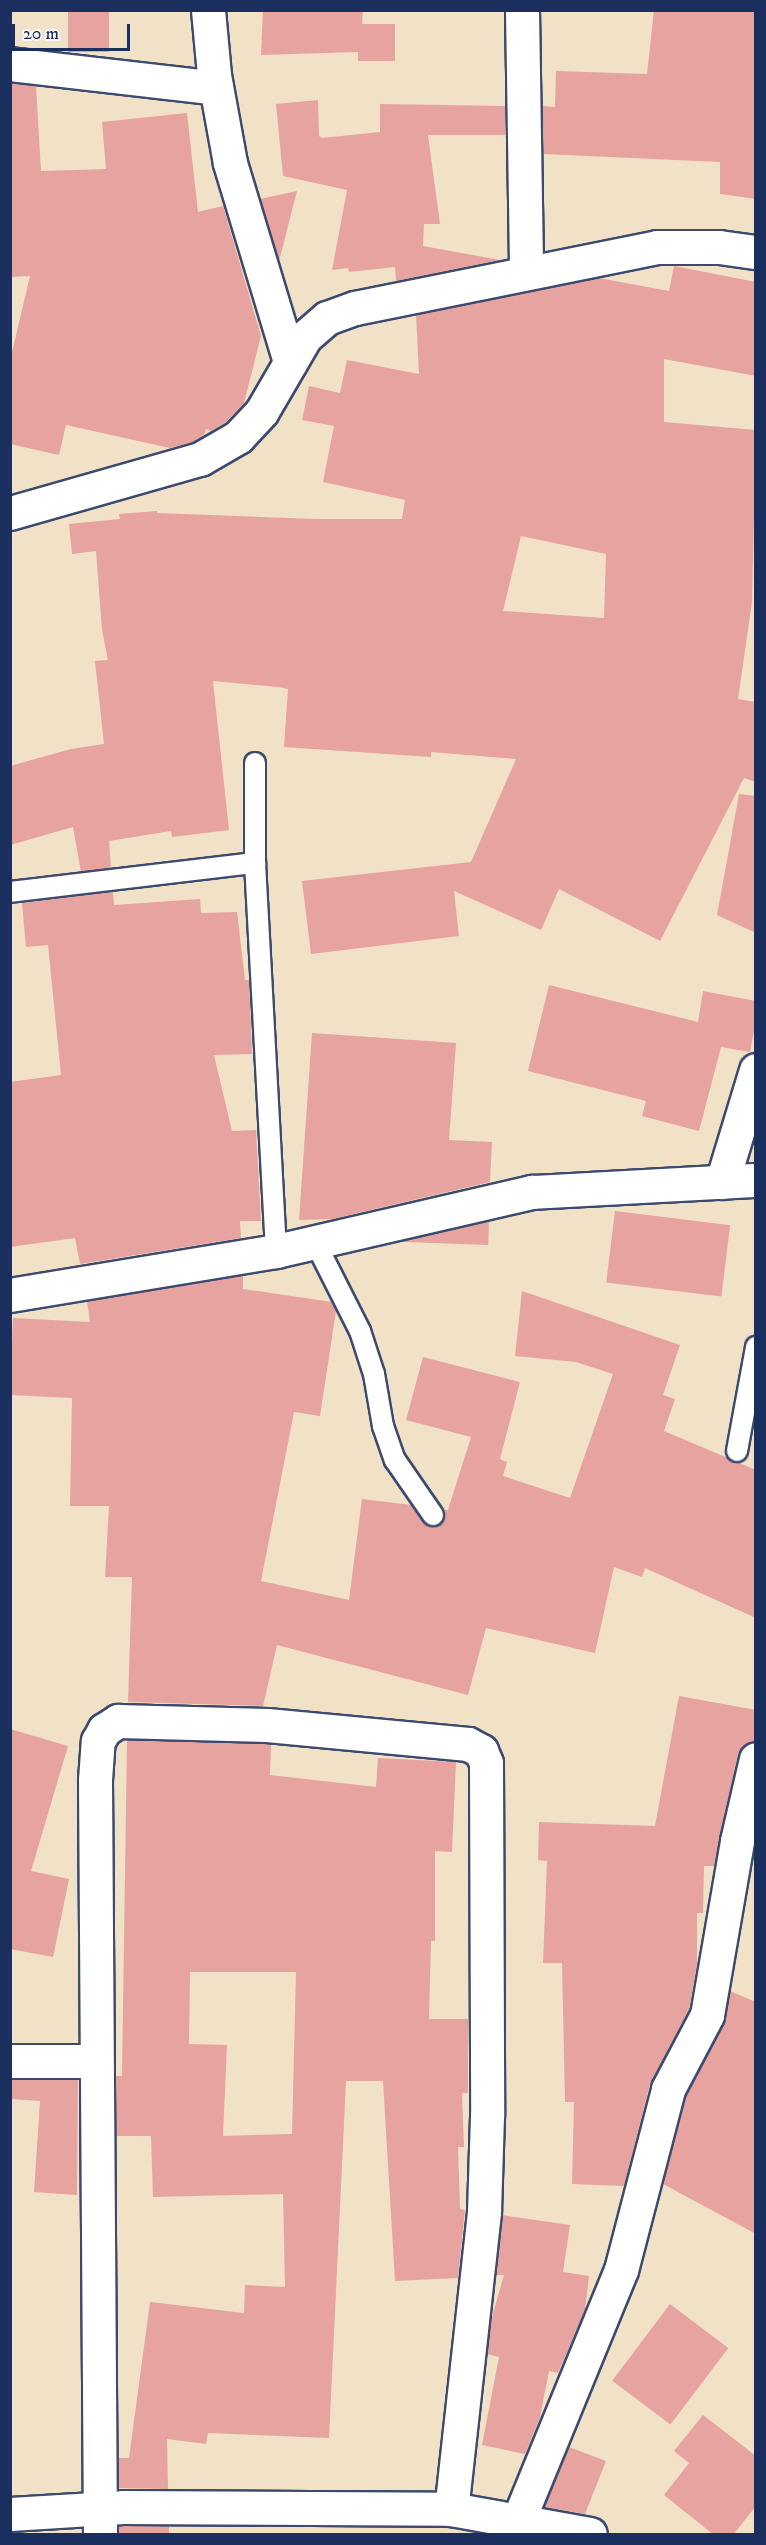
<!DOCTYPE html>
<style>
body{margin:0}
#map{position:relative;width:766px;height:2545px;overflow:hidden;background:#f1e1c6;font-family:"IM FELL DW Pica",serif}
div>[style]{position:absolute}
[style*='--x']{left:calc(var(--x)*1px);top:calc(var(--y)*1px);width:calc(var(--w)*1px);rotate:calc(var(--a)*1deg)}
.building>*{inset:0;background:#e7a39f;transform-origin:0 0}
.roads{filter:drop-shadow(2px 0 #3b4a6e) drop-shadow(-2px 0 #3b4a6e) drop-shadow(0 2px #3b4a6e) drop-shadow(0 -2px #3b4a6e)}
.service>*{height:20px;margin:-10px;padding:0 10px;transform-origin:10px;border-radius:10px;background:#fff}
.minor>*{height:33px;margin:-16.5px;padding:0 16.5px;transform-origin:16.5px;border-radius:16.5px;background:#fff}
.tertiary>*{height:33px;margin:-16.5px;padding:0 16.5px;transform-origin:16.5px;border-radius:16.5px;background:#fff}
span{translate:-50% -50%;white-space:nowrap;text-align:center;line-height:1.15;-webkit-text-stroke:6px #f6f6f2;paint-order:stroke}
.frame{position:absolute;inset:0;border:12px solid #1b2f5e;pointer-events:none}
.scale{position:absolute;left:12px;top:24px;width:118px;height:27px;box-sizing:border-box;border:3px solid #1b2f5e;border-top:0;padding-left:8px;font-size:18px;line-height:21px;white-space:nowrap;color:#1b2f5e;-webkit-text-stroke:4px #f6f6f2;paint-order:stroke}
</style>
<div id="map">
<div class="building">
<div style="left:68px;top:10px;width:41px;height:42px"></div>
<div style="clip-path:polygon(263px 10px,363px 10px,362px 24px,395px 24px,395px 61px,358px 61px,358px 52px,261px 55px)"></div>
<div style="clip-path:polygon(654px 10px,756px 10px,756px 199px,720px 194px,720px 162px,543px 154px,542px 106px,555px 107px,556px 71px,647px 74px)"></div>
<div style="clip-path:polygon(10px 83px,36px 86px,41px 171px,106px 169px,102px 122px,187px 113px,198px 212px,223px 206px,261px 336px,244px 403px,226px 422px,211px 431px,206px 429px,204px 435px,193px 442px,170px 448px,66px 425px,59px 455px,10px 444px,10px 361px,30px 276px,10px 277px)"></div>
<div style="clip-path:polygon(318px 100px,319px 136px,322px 138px,380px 132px,380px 104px,505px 106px,505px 135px,428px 135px,440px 224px,424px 224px,423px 246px,500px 260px,396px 281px,395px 267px,349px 272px,348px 268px,332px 270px,347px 190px,283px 176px,276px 104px)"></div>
<div style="clip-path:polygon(297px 191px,279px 261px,260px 199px)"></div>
<div style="clip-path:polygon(evenodd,674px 266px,756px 282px,756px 376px,664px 359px,664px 422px,756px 430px,752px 602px,738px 699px,756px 702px,756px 782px,744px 778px,660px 941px,559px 889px,541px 930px,454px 891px,459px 936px,311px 954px,302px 881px,471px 862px,516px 759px,431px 752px,431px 757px,284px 747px,288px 689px,278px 687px,213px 681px,229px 830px,172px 837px,171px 831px,109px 841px,111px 868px,81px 872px,73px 827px,10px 845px,10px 766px,71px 749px,104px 744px,95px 661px,108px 660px,102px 630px,96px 551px,72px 554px,69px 524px,120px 519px,119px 514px,157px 511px,157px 513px,316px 519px,402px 519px,405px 500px,323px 482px,334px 426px,302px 420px,309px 386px,340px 393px,347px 360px,419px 374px,416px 315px,599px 278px,669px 291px,674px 266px,521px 536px,606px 554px,604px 618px,503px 611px,521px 536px)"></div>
<div style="clip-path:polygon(739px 794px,756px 796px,756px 933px,717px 915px)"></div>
<div style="clip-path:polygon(113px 892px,114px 905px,200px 899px,201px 913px,237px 912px,245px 980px,249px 980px,252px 1054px,214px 1055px,232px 1131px,256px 1130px,261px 1221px,240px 1221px,241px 1238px,80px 1264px,75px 1238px,10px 1247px,10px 1082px,61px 1075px,48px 945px,26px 947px,22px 903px)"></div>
<div style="clip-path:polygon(549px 985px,698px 1022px,703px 991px,756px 1001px,756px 1021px,750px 1052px,721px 1047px,699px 1131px,642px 1116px,646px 1101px,528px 1071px)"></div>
<div style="clip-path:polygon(312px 1033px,456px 1043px,449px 1140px,492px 1142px,490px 1182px,332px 1219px,299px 1220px)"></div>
<div style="left:615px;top:1211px;width:116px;height:72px;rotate:7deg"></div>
<div style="left:489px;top:1221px;width:24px;height:111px;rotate:92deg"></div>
<div style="clip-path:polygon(243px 1276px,243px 1289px,332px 1302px,336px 1311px,320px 1416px,294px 1412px,261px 1581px,349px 1600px,362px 1499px,412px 1505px,428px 1526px,439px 1525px,444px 1521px,443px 1510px,448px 1510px,471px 1437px,406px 1420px,423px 1357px,520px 1382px,500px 1459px,507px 1462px,503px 1476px,570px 1498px,613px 1374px,576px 1362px,515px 1356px,522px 1291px,680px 1345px,663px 1395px,675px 1399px,664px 1431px,756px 1470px,756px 1618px,645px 1568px,642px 1577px,614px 1567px,595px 1653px,486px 1628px,468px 1695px,277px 1645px,263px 1706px,128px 1702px,132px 1577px,105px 1577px,109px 1506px,70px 1506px,72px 1398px,10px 1395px,13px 1318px,90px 1322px,87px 1301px)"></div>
<div style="clip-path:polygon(679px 1696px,756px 1710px,756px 1741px,743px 1746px,738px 1754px,714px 1866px,704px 1866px,703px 1913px,697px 1913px,697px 1964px,689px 2009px,650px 2084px,624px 2186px,572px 2184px,574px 2102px,565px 2102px,562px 1963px,543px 1963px,547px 1861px,538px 1860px,539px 1822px,655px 1826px)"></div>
<div style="clip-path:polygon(10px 1729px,68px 1746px,31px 1871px,69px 1879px,53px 1957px,10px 1949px)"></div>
<div style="clip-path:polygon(evenodd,127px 1740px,271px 1744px,270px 1775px,376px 1787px,378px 1758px,456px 1762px,452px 1852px,435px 1851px,435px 1941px,431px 1941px,429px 2019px,468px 2019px,468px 2093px,462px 2093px,464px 2147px,458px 2147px,460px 2209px,465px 2210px,458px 2278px,395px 2281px,383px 2081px,346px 2081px,329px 2438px,208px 2433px,206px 2444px,167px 2439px,168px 2489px,118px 2488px,118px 2458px,129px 2458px,150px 2302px,244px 2313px,245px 2285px,285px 2287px,283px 2194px,153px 2197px,151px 2136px,116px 2136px,116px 2076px,122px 2076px,127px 1740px,190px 1972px,296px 1972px,292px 2134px,223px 2136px,227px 2045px,189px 2044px,190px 1972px)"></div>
<div style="clip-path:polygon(730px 1991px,756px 2002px,756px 2234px,663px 2184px,686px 2096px,724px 2023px)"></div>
<div style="clip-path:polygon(10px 2080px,78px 2080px,77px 2195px,34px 2192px,40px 2101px,10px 2099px)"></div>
<div style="clip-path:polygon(502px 2215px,570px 2225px,563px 2272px,589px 2276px,585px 2310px,558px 2373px,549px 2371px,540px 2417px,525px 2454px,482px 2445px,499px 2357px,487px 2354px,490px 2324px,504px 2275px,496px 2275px)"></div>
<div style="left:670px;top:2304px;width:73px;height:96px;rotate:37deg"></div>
<div style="clip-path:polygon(703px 2415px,756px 2456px,756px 2506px,733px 2535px,714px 2535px,664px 2495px,689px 2463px,674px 2451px)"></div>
<div style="clip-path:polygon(569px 2447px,606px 2461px,585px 2514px,544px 2507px)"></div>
<div style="left:119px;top:2526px;width:50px;height:9px"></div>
</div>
<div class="roads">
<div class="service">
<div style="--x:255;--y:763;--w:100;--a:90"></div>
<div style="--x:255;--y:863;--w:389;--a:86.9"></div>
<div style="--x:10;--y:892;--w:247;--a:-6.8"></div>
<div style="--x:315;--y:1242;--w:100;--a:63.2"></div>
<div style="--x:360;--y:1331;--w:45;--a:72"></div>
<div style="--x:374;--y:1374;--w:53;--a:80.2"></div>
<div style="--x:383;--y:1426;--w:36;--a:71"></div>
<div style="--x:395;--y:1460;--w:67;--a:55.4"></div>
<div style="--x:737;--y:1451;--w:106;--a:-79.6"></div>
</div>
<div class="minor">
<div style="--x:208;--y:10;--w:65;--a:84.7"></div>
<div style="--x:214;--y:75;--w:89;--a:79.7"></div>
<div style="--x:230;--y:163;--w:208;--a:73.2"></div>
<div style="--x:522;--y:10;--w:262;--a:89.1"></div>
<div style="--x:10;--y:64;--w:207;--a:6.6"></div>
<div style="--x:722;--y:1182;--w:117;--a:-73.1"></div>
<div style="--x:10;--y:1295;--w:270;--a:-9.4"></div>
<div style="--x:276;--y:1251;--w:263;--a:-13"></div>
<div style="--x:532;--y:1192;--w:224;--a:-3.1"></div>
<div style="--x:10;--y:2061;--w:86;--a:0"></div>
<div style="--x:10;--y:2514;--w:113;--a:-3.5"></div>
<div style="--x:123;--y:2507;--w:328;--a:0.3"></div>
<div style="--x:451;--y:2509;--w:141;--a:10.2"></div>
<div style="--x:518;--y:2521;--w:271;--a:-67.7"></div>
<div style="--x:621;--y:2270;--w:187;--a:-75.4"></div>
<div style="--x:668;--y:2089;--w:84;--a:-62.2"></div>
<div style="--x:707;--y:2015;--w:177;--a:-80.2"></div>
<div style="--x:737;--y:1841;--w:84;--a:-77"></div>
<div style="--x:100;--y:2534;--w:754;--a:-90.38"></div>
<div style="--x:95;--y:1780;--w:39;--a:-86"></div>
<div style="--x:98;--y:1741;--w:13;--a:-61"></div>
<div style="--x:104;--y:1730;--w:17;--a:-33"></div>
<div style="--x:118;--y:1721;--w:149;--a:1.5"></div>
<div style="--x:267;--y:1725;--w:202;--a:5.4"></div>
<div style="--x:468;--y:1744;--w:15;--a:28"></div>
<div style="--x:481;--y:1751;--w:13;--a:67"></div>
<div style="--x:486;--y:1763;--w:353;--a:89.8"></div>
<div style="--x:487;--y:2116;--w:96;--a:91.8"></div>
<div style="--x:484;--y:2212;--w:299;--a:96.3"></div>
</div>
<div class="tertiary">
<div style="--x:10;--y:513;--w:198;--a:-15.9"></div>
<div style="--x:200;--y:459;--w:44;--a:-30.1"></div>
<div style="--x:238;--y:437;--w:35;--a:-47"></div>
<div style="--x:262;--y:411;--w:86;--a:-59.8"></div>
<div style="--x:305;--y:337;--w:29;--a:-41"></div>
<div style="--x:327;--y:318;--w:30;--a:-20"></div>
<div style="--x:355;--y:308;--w:308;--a:-11.4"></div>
<div style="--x:657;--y:247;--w:62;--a:0"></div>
<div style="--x:719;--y:247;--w:37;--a:8"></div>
</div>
</div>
<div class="frame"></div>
<div class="scale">20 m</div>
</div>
